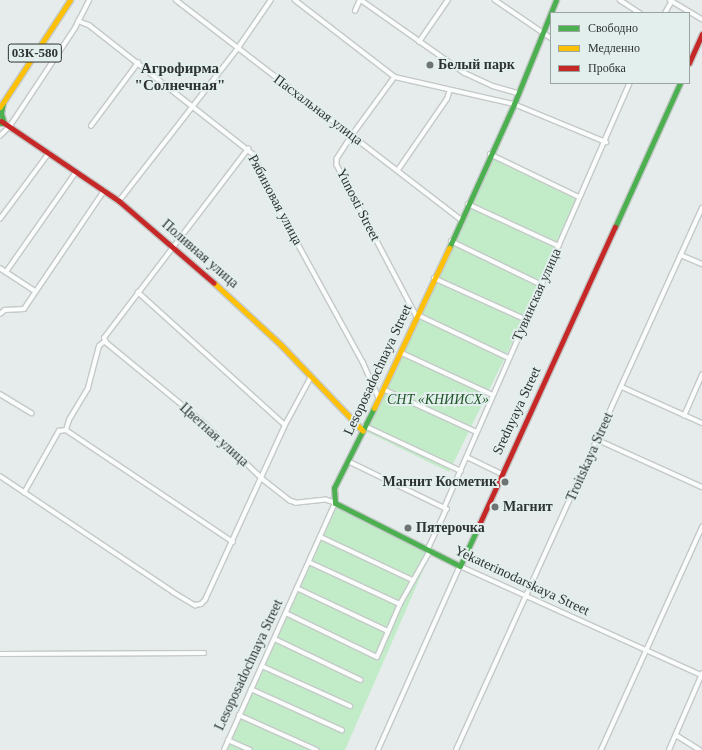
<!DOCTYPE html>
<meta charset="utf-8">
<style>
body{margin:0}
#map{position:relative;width:702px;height:750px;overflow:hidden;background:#e5eceb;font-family:"Times New Roman",serif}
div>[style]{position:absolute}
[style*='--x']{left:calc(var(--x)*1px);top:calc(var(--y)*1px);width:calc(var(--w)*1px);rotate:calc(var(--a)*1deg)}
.green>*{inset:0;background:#c2ebc8;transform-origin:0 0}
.roads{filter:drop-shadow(1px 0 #c4c9c8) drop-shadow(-1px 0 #c4c9c8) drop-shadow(0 1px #c4c9c8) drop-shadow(0 -1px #c4c9c8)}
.street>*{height:3.5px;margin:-1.75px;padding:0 1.75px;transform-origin:1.75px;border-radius:1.75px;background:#fbfcfc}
.fast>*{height:5px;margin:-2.5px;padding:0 2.5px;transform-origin:2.5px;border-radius:2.5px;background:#4caf50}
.slow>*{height:5px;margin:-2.5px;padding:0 2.5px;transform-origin:2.5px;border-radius:2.5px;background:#ffc107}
.jam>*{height:5px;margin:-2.5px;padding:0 2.5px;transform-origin:2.5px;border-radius:2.5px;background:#c62828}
.dots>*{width:11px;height:11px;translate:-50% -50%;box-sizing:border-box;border:2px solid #e2efed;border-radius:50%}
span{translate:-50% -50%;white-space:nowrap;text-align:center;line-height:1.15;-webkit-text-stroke:4px #e2efed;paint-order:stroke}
.shield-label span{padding:1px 3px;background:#e2efed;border:1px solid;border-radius:3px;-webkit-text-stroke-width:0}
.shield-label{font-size:13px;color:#2f3433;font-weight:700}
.poi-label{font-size:14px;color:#2f3433;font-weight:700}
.left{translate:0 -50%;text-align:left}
.right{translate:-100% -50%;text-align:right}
.street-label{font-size:14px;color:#2f3433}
.park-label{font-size:14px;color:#205429;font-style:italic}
.neighbourhood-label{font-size:15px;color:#2f3433;font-weight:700}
.legend{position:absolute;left:550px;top:12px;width:140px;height:72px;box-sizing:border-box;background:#e2efed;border:1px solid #9aa4a3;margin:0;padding:5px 7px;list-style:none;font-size:12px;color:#2f3433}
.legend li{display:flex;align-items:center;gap:8px;height:20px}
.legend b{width:20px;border:1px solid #9aa4a3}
</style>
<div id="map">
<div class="green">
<div style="left:492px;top:158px;width:99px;height:301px;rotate:26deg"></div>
<div style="clip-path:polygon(338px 504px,432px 550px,345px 750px,227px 750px)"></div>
</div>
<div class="roads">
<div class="street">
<div style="--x:176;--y:0;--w:359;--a:37.6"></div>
<div style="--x:295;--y:0;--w:126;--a:37.6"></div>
<div style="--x:395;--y:77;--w:122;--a:12.8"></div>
<div style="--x:514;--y:104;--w:100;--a:22.4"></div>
<div style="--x:361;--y:0;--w:127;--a:35.1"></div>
<div style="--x:465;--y:73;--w:31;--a:25"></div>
<div style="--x:493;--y:86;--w:26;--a:16"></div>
<div style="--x:495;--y:0;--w:68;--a:34.2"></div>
<div style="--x:620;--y:0;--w:24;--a:33"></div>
<div style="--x:670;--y:0;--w:37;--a:31"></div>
<div style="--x:355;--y:11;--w:12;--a:-66"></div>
<div style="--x:665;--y:13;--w:14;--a:-60"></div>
<div style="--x:78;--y:21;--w:12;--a:20"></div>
<div style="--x:89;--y:25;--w:210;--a:38.2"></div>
<div style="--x:254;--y:155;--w:51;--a:65.9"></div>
<div style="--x:275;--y:202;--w:183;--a:61.2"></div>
<div style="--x:363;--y:362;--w:39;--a:66"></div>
<div style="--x:419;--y:42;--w:51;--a:-55.4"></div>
<div style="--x:395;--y:77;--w:73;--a:126.1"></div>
<div style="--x:352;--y:136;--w:27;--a:123"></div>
<div style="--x:337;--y:159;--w:6;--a:90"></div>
<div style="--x:337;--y:165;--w:172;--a:62.2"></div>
<div style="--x:91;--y:126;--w:79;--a:-53.3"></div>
<div style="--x:0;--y:136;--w:14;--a:-45"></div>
<div style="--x:10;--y:126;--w:118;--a:-56.4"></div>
<div style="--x:75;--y:28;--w:31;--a:-63"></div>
<div style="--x:490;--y:154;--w:99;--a:25.8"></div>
<div style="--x:398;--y:170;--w:86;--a:-55.4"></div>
<div style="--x:447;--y:99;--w:9;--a:-72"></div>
<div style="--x:119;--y:201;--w:194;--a:-52.1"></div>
<div style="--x:238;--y:48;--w:58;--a:-55.5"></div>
<div style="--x:468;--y:204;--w:100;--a:24.8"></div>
<div style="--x:0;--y:219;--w:82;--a:-53.4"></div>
<div style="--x:451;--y:241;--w:101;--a:25.8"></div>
<div style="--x:681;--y:255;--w:23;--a:23"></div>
<div style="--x:0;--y:268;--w:42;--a:33.3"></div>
<div style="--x:6;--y:272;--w:122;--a:-55"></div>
<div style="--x:434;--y:278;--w:100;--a:24.3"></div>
<div style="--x:138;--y:292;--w:198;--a:42.1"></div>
<div style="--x:0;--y:314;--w:6;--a:-39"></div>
<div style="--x:5;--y:310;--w:19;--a:-3"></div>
<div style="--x:24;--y:309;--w:143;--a:-55.9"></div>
<div style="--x:418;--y:315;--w:101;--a:25.3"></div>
<div style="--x:402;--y:353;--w:100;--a:24.8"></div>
<div style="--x:622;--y:387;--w:88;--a:24.2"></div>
<div style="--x:383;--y:389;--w:103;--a:24.6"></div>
<div style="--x:0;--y:394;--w:37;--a:31"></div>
<div style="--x:684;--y:416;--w:45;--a:-66.3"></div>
<div style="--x:365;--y:426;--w:106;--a:25.1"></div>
<div style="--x:66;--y:430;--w:201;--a:33.8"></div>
<div style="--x:66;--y:430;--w:10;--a:-73"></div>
<div style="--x:69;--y:420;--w:37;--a:-59"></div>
<div style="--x:88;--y:388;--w:43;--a:-75.3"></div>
<div style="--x:99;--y:346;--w:8;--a:-40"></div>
<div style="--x:598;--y:440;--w:114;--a:24.3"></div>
<div style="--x:467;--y:457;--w:39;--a:26"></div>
<div style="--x:348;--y:461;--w:110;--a:25.9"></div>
<div style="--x:447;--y:509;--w:45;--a:114.9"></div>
<div style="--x:0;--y:476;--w:208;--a:33.8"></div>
<div style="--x:173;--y:592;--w:26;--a:31"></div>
<div style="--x:195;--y:605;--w:6;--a:-9"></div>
<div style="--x:201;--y:604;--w:6;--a:-45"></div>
<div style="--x:205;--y:600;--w:192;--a:-65.4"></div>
<div style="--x:285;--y:425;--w:55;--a:-61.6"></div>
<div style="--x:24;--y:493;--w:71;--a:-60.6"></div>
<div style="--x:59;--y:431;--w:7;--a:-8"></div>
<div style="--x:444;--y:508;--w:464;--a:-66.4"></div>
<div style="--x:321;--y:537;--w:102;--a:25.1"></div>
<div style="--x:309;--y:562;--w:100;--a:24.8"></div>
<div style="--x:297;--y:588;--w:101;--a:25.3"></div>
<div style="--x:286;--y:613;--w:101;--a:25.8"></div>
<div style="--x:377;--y:657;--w:58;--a:-66.5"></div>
<div style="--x:400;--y:604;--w:61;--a:-60.5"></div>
<div style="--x:275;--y:639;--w:95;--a:25.5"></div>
<div style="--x:0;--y:654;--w:204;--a:-0.3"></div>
<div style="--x:262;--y:666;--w:97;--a:24.4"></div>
<div style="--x:251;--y:689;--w:100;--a:24.3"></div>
<div style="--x:239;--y:715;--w:85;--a:24.2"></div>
<div style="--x:676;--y:735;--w:28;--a:32"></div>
<div style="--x:228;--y:740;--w:24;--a:24"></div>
<div style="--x:224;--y:750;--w:271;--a:-65.8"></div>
<div style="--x:335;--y:503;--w:9;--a:-162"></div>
<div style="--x:326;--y:500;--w:30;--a:174"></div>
<div style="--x:296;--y:503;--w:6;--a:-162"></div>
<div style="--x:290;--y:501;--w:36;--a:-142"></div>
<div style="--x:262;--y:479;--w:84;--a:-136.4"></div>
<div style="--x:201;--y:421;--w:123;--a:-140.6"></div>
<div style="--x:106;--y:343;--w:5;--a:-112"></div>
<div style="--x:104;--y:338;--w:238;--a:-52.7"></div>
<div style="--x:378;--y:750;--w:201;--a:-66"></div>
<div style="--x:460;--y:566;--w:265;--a:24.3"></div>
<div style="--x:456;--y:750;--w:595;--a:-65.59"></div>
<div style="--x:601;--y:750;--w:245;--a:-65.6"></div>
<div style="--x:669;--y:750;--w:83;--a:-66.5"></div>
</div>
<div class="fast">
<div style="--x:0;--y:123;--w:4;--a:0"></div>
<div style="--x:4;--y:123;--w:10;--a:-107"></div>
<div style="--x:1;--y:113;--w:10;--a:-79"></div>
<div style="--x:615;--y:227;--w:158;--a:-65.7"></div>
<div style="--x:449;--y:248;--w:158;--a:-65.7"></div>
<div style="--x:514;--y:104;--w:112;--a:-68"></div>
<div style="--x:374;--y:408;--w:89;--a:116.6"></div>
<div style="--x:334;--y:488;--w:15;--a:86"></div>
<div style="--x:335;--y:503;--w:140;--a:26.7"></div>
<div style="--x:460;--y:566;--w:43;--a:-65.2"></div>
</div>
<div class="slow">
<div style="--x:0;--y:107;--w:128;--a:-56.8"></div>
<div style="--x:214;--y:283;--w:93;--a:42.8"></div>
<div style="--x:282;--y:346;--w:117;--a:46.4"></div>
<div style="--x:374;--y:408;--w:177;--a:-64.9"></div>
</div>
<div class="jam">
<div style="--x:689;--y:63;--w:32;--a:-66"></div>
<div style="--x:1;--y:121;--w:143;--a:34.1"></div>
<div style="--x:119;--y:201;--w:125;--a:40.8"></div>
<div style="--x:478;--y:527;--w:330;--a:-65.5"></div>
</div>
</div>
<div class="dots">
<div style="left:430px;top:65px;background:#6f7473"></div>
<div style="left:505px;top:482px;background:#6f7473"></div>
<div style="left:495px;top:507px;background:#6f7473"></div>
<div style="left:408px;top:528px;background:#6f7473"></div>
</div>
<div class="shield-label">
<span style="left:35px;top:53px">03К-580</span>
</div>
<div class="poi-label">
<span class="left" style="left:438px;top:65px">Белый парк</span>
<span class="right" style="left:497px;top:482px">Магнит Косметик</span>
<span class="left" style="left:503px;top:507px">Магнит</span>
<span class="left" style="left:416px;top:528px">Пятерочка</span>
</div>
<div class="street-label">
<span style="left:318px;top:110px;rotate:37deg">Пасхальная улица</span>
<span style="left:275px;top:200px;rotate:62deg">Рябиновая улица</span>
<span style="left:358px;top:205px;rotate:63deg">Yunosti Street</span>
<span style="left:200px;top:254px;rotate:41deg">Поливная улица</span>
<span style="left:537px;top:295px;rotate:-66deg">Тувинская улица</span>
<span style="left:378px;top:370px;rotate:-65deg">Lesoposadochnaya Street</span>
<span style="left:517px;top:411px;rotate:-65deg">Srednyaya Street</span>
<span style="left:214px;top:435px;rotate:42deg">Цветная улица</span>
<span style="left:590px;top:457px;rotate:-66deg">Troitskaya Street</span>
<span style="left:522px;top:581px;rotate:25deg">Yekaterinodarskaya Street</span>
<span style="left:249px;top:665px;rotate:-65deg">Lesoposadochnaya Street</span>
</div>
<div class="park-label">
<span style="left:438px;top:400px">СНТ «КНИИСХ»</span>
</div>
<div class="neighbourhood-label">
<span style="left:180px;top:77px">Агрофирма<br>"Солнечная"</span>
</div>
<ul class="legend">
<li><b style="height:5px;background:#4caf50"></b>Свободно</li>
<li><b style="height:5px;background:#ffc107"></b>Медленно</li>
<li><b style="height:5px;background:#c62828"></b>Пробка</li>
</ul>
</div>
